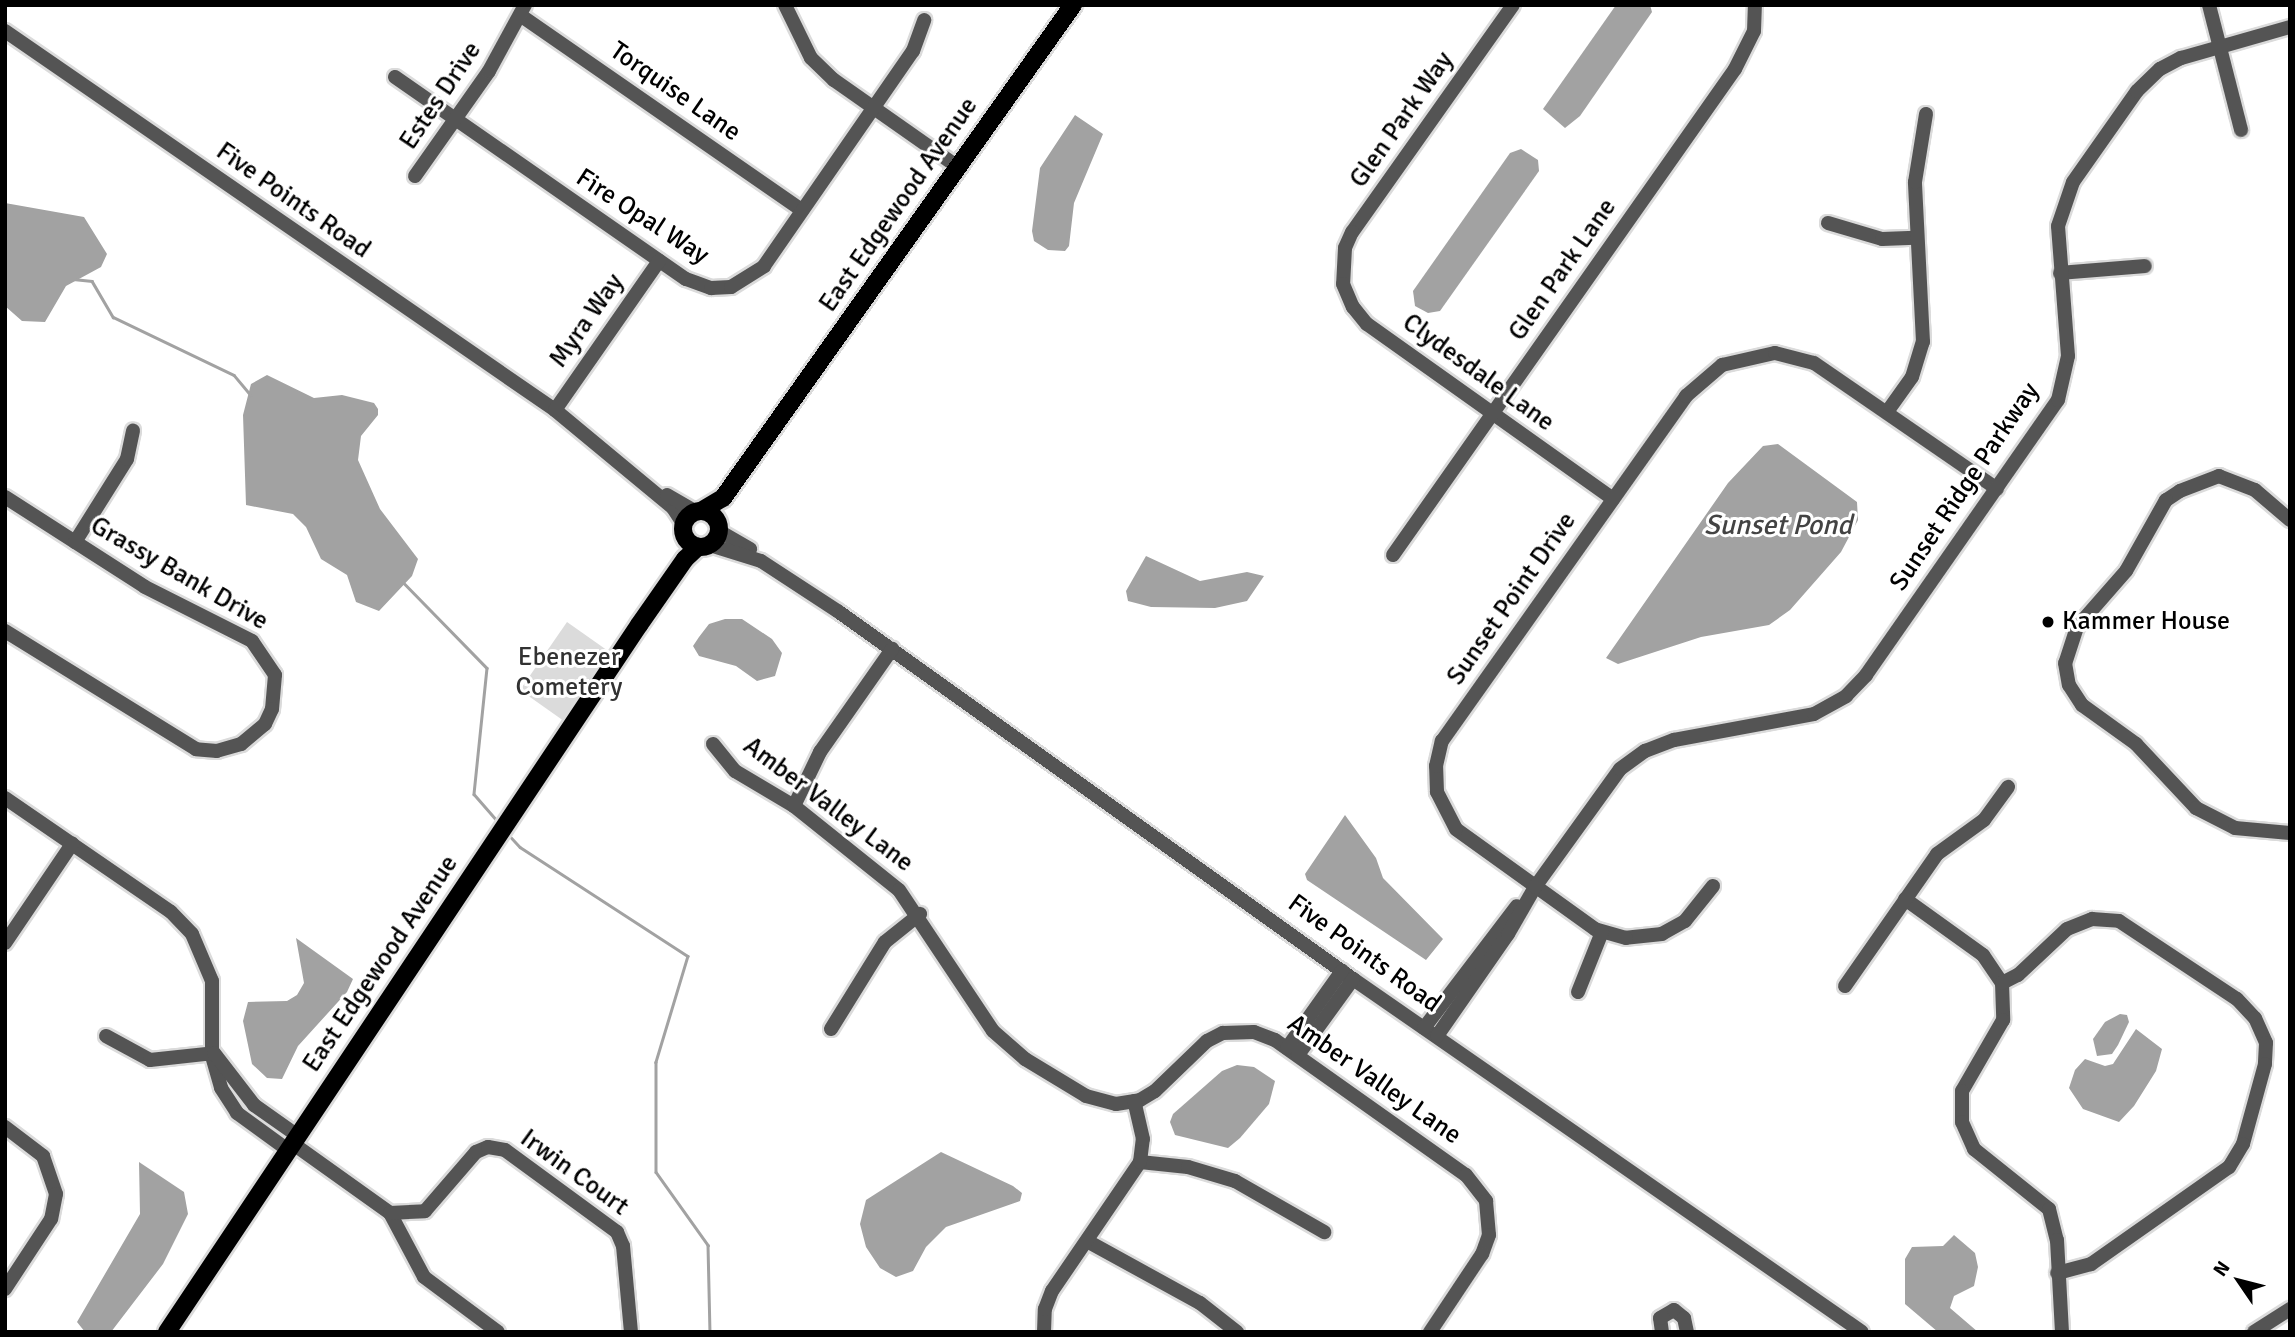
<!DOCTYPE html>
<style>
body{margin:0}
#map{position:relative;width:2295px;height:1337px;overflow:hidden;background:#fff;font-family:Signika,sans-serif}
div>[style]{position:absolute}
[style*='--x']{left:calc(var(--x)*1px);top:calc(var(--y)*1px);width:calc(var(--w)*1px);rotate:calc(var(--a)*1deg)}
.green>*{inset:0;background:#dbdbdb}
.water>*{inset:0;background:#a2a2a2}
.stream>*{height:2.5px;margin:-1.25px;padding:0 1.25px;transform-origin:1.25px;border-radius:1.25px;background:#a2a2a2}
.roads{filter:drop-shadow(2px 0 #dbdbdb) drop-shadow(-2px 0 #dbdbdb) drop-shadow(0 2px #dbdbdb) drop-shadow(0 -2px #dbdbdb)}
.minor>*{height:14px;margin:-7px;padding:0 7px;transform-origin:7px;border-radius:7px;background:#545454}
.major>*{height:18px;margin:-9px;padding:0 9px;transform-origin:9px;border-radius:9px;background:#000}
.major>.ring{margin:-9px;padding:0;box-sizing:content-box;background:none;border:18px solid #000;border-radius:50%}
.dots>*{width:19px;height:19px;translate:-50% -50%;box-sizing:border-box;border:4px solid #fff;border-radius:50%}
span{translate:-50% -50%;white-space:nowrap;text-align:center;line-height:1.15;-webkit-text-stroke:6px #fff;paint-order:stroke}
.street-label{font-size:26px;color:#000}
.poi-label{font-size:26px;color:#000}
.left{translate:0 -50%;text-align:left}
.park-label{font-size:26px;color:#323232}
.water-label{font-size:28px;color:#434343;font-style:italic}
.frame{position:absolute;inset:0;border:7px solid #000;pointer-events:none}
.north{position:absolute;left:2204px;top:1246px;width:70px;height:70px;-webkit-text-stroke:5px #fff;paint-order:stroke;rotate:305deg;font-size:19px;font-weight:700;line-height:28px;text-align:center;color:#000}
.north::after{content:'';display:block;margin:auto;width:24px;height:32px;background:#000;clip-path:polygon(50% 0,100% 100%,50% 72%,0 100%)}
</style>
<div id="map">
<div class="green">
<div style="clip-path:polygon(567px 622px,611px 653px,571px 726px,520px 690px)"></div>
</div>
<div class="water">
<div style="clip-path:polygon(1616px 5px,1650px 5px,1652px 12px,1580px 116px,1565px 128px,1543px 109px)"></div>
<div style="clip-path:polygon(1075px 115px,1103px 134px,1074px 203px,1069px 246px,1065px 251px,1048px 250px,1034px 241px,1032px 231px,1040px 168px)"></div>
<div style="clip-path:polygon(1521px 149px,1538px 160px,1539px 171px,1440px 311px,1428px 313px,1415px 306px,1413px 291px,1510px 153px)"></div>
<div style="clip-path:polygon(5px 203px,84px 217px,107px 254px,101px 267px,66px 286px,45px 322px,22px 321px,5px 306px)"></div>
<div style="clip-path:polygon(267px 375px,314px 398px,342px 395px,374px 403px,378px 409px,378px 415px,361px 436px,358px 460px,380px 509px,418px 559px,412px 576px,379px 611px,356px 602px,347px 575px,321px 559px,306px 527px,293px 514px,246px 505px,243px 415px,251px 384px)"></div>
<div style="clip-path:polygon(1778px 444px,1857px 502px,1858px 520px,1841px 552px,1790px 610px,1769px 625px,1701px 637px,1618px 664px,1606px 658px,1728px 483px,1763px 446px)"></div>
<div style="clip-path:polygon(1146px 556px,1200px 581px,1247px 572px,1264px 576px,1247px 601px,1215px 608px,1151px 607px,1128px 601px,1126px 591px)"></div>
<div style="clip-path:polygon(725px 619px,742px 619px,772px 639px,782px 653px,775px 676px,757px 681px,736px 666px,699px 656px,693px 646px,699px 637px,709px 624px)"></div>
<div style="clip-path:polygon(1345px 815px,1376px 858px,1383px 878px,1443px 939px,1426px 960px,1307px 880px,1305px 874px)"></div>
<div style="clip-path:polygon(296px 938px,353px 979px,347px 992px,298px 1046px,282px 1079px,267px 1078px,252px 1064px,243px 1021px,248px 1002px,287px 1001px,297px 995px,304px 983px)"></div>
<div style="clip-path:polygon(2120px 1014px,2127px 1015px,2129px 1022px,2118px 1045px,2112px 1054px,2097px 1056px,2093px 1039px,2105px 1022px)"></div>
<div style="clip-path:polygon(2136px 1029px,2162px 1049px,2156px 1071px,2134px 1106px,2119px 1122px,2083px 1109px,2069px 1088px,2075px 1070px,2085px 1059px,2105px 1066px,2113px 1064px)"></div>
<div style="clip-path:polygon(1237px 1065px,1254px 1067px,1275px 1081px,1269px 1104px,1240px 1138px,1228px 1148px,1175px 1135px,1170px 1122px,1173px 1114px,1222px 1071px)"></div>
<div style="clip-path:polygon(941px 1152px,1013px 1186px,1022px 1193px,1020px 1201px,946px 1227px,926px 1247px,913px 1271px,896px 1277px,880px 1268px,866px 1247px,860px 1224px,866px 1200px)"></div>
<div style="clip-path:polygon(139px 1162px,184px 1192px,188px 1214px,163px 1264px,111px 1332px,85px 1332px,77px 1322px,140px 1214px)"></div>
<div style="clip-path:polygon(1954px 1235px,1975px 1253px,1978px 1267px,1974px 1286px,1954px 1296px,1950px 1308px,1978px 1332px,1938px 1332px,1905px 1304px,1905px 1259px,1912px 1247px,1943px 1246px)"></div>
</div>
<div class="stream">
<div style="--x:73;--y:279;--w:19;--a:6"></div>
<div style="--x:92;--y:281;--w:42;--a:59.7"></div>
<div style="--x:113;--y:317;--w:134;--a:25.6"></div>
<div style="--x:234;--y:375;--w:26;--a:50"></div>
<div style="--x:403;--y:582;--w:120;--a:45.7"></div>
<div style="--x:487;--y:668;--w:127;--a:95.9"></div>
<div style="--x:474;--y:794;--w:37;--a:49"></div>
<div style="--x:507;--y:833;--w:19;--a:47"></div>
<div style="--x:520;--y:847;--w:200;--a:33"></div>
<div style="--x:688;--y:956;--w:111;--a:106.8"></div>
<div style="--x:656;--y:1062;--w:110;--a:90"></div>
<div style="--x:656;--y:1172;--w:90;--a:54.5"></div>
<div style="--x:708;--y:1245;--w:87;--a:88.7"></div>
</div>
<div class="roads">
<div class="minor">
<div style="--x:785;--y:5;--w:59;--a:63.9"></div>
<div style="--x:811;--y:58;--w:32;--a:44"></div>
<div style="--x:834;--y:80;--w:151;--a:35.1"></div>
<div style="--x:1513;--y:5;--w:278;--a:125.3"></div>
<div style="--x:1352;--y:232;--w:17;--a:114"></div>
<div style="--x:1345;--y:248;--w:36;--a:93"></div>
<div style="--x:1343;--y:284;--w:25;--a:67"></div>
<div style="--x:1353;--y:307;--w:22;--a:51"></div>
<div style="--x:1367;--y:324;--w:302;--a:35.4"></div>
<div style="--x:2209;--y:5;--w:129;--a:75.6"></div>
<div style="--x:520;--y:15;--w:343;--a:34.7"></div>
<div style="--x:5;--y:31;--w:668;--a:34.57"></div>
<div style="--x:555;--y:410;--w:153;--a:39.7"></div>
<div style="--x:673;--y:508;--w:20;--a:57"></div>
<div style="--x:395;--y:77;--w:354;--a:34.8"></div>
<div style="--x:686;--y:279;--w:27;--a:20"></div>
<div style="--x:711;--y:288;--w:20;--a:-3"></div>
<div style="--x:731;--y:287;--w:39;--a:-32"></div>
<div style="--x:764;--y:266;--w:262;--a:-55.3"></div>
<div style="--x:913;--y:51;--w:33;--a:-70"></div>
<div style="--x:415;--y:176;--w:128;--a:-54.8"></div>
<div style="--x:489;--y:71;--w:75;--a:-61.4"></div>
<div style="--x:1828;--y:223;--w:56;--a:16.5"></div>
<div style="--x:1882;--y:239;--w:33;--a:-2"></div>
<div style="--x:2060;--y:273;--w:85;--a:-4.7"></div>
<div style="--x:555;--y:410;--w:182;--a:-55.1"></div>
<div style="--x:1887;--y:412;--w:43;--a:-54.5"></div>
<div style="--x:1912;--y:377;--w:37;--a:-73"></div>
<div style="--x:1923;--y:342;--w:160;--a:-92.9"></div>
<div style="--x:1915;--y:182;--w:69;--a:-80.8"></div>
<div style="--x:667;--y:495;--w:34;--a:30"></div>
<div style="--x:5;--y:497;--w:166;--a:32.7"></div>
<div style="--x:145;--y:587;--w:120;--a:26.8"></div>
<div style="--x:252;--y:641;--w:41;--a:55.9"></div>
<div style="--x:275;--y:675;--w:34;--a:95"></div>
<div style="--x:272;--y:709;--w:17;--a:115"></div>
<div style="--x:265;--y:724;--w:31;--a:140"></div>
<div style="--x:241;--y:744;--w:25;--a:164"></div>
<div style="--x:217;--y:751;--w:21;--a:-175"></div>
<div style="--x:196;--y:749;--w:225;--a:-148.3"></div>
<div style="--x:2290;--y:520;--w:46;--a:-139.4"></div>
<div style="--x:2255;--y:490;--w:39;--a:-159"></div>
<div style="--x:2219;--y:476;--w:42;--a:159"></div>
<div style="--x:2180;--y:491;--w:17;--a:147"></div>
<div style="--x:2166;--y:500;--w:81;--a:119.4"></div>
<div style="--x:2126;--y:571;--w:74;--a:131.2"></div>
<div style="--x:2077;--y:627;--w:38;--a:108"></div>
<div style="--x:2065;--y:663;--w:22;--a:80"></div>
<div style="--x:2069;--y:685;--w:24;--a:57"></div>
<div style="--x:2082;--y:705;--w:67;--a:35.8"></div>
<div style="--x:2136;--y:744;--w:88;--a:46.8"></div>
<div style="--x:2196;--y:808;--w:44;--a:27.1"></div>
<div style="--x:2235;--y:828;--w:55;--a:5.2"></div>
<div style="--x:719;--y:531;--w:36;--a:30"></div>
<div style="--x:75;--y:542;--w:98;--a:-57.9"></div>
<div style="--x:127;--y:459;--w:29;--a:-78"></div>
<div style="--x:710;--y:545;--w:53;--a:17.4"></div>
<div style="--x:761;--y:561;--w:93;--a:33.2"></div>
<div style="--x:839;--y:612;--w:632;--a:35.53"></div>
<div style="--x:1353;--y:979;--w:619;--a:34.74"></div>
<div style="--x:1393;--y:555;--w:594;--a:-54.87"></div>
<div style="--x:1735;--y:69;--w:42;--a:-63.4"></div>
<div style="--x:1754;--y:31;--w:26;--a:-88"></div>
<div style="--x:713;--y:744;--w:35;--a:51"></div>
<div style="--x:735;--y:771;--w:69;--a:30.7"></div>
<div style="--x:794;--y:806;--w:134;--a:38.7"></div>
<div style="--x:899;--y:890;--w:169;--a:56.3"></div>
<div style="--x:993;--y:1031;--w:43;--a:41.2"></div>
<div style="--x:1025;--y:1059;--w:71;--a:31.2"></div>
<div style="--x:1086;--y:1096;--w:31;--a:15"></div>
<div style="--x:1116;--y:1104;--w:24;--a:-9"></div>
<div style="--x:1140;--y:1100;--w:17;--a:-31"></div>
<div style="--x:1155;--y:1091;--w:72;--a:-43.9"></div>
<div style="--x:1207;--y:1041;--w:18;--a:-27"></div>
<div style="--x:1223;--y:1033;--w:31;--a:-2"></div>
<div style="--x:1254;--y:1032;--w:22;--a:21"></div>
<div style="--x:1275;--y:1040;--w:234;--a:35.3"></div>
<div style="--x:1466;--y:1175;--w:33;--a:52"></div>
<div style="--x:1486;--y:1201;--w:34;--a:85"></div>
<div style="--x:1489;--y:1235;--w:20;--a:110"></div>
<div style="--x:1482;--y:1254;--w:94;--a:123.7"></div>
<div style="--x:5;--y:798;--w:201;--a:34.5"></div>
<div style="--x:171;--y:912;--w:30;--a:46"></div>
<div style="--x:192;--y:934;--w:51;--a:66.9"></div>
<div style="--x:212;--y:981;--w:75;--a:90"></div>
<div style="--x:212;--y:1056;--w:33;--a:74"></div>
<div style="--x:221;--y:1088;--w:30;--a:57"></div>
<div style="--x:237;--y:1113;--w:63;--a:36"></div>
<div style="--x:794;--y:806;--w:60;--a:-64.3"></div>
<div style="--x:820;--y:752;--w:126;--a:-55"></div>
<div style="--x:1713;--y:886;--w:45;--a:128.7"></div>
<div style="--x:1685;--y:921;--w:26;--a:151"></div>
<div style="--x:1662;--y:934;--w:36;--a:174"></div>
<div style="--x:1626;--y:938;--w:32;--a:-164"></div>
<div style="--x:1595;--y:929;--w:171;--a:-144.3"></div>
<div style="--x:1456;--y:829;--w:42;--a:-117.2"></div>
<div style="--x:1437;--y:792;--w:26;--a:-92"></div>
<div style="--x:1436;--y:766;--w:26;--a:-77"></div>
<div style="--x:1442;--y:741;--w:423;--a:-54.7"></div>
<div style="--x:1686;--y:396;--w:48;--a:-40.7"></div>
<div style="--x:1722;--y:365;--w:54;--a:-12.8"></div>
<div style="--x:1775;--y:353;--w:40;--a:14.4"></div>
<div style="--x:1814;--y:363;--w:222;--a:34.5"></div>
<div style="--x:1905;--y:899;--w:96;--a:35.7"></div>
<div style="--x:1983;--y:955;--w:34;--a:56"></div>
<div style="--x:2002;--y:983;--w:37;--a:88"></div>
<div style="--x:2003;--y:1020;--w:82;--a:120"></div>
<div style="--x:1962;--y:1091;--w:31;--a:90"></div>
<div style="--x:1962;--y:1122;--w:30;--a:66"></div>
<div style="--x:1974;--y:1149;--w:96;--a:38.7"></div>
<div style="--x:2049;--y:1209;--w:32;--a:76"></div>
<div style="--x:2057;--y:1240;--w:92;--a:86.9"></div>
<div style="--x:5;--y:943;--w:120;--a:-55.9"></div>
<div style="--x:2002;--y:983;--w:18;--a:-27"></div>
<div style="--x:2018;--y:975;--w:67;--a:-43.2"></div>
<div style="--x:2067;--y:929;--w:27;--a:-22"></div>
<div style="--x:2092;--y:919;--w:27;--a:4"></div>
<div style="--x:2119;--y:921;--w:141;--a:33.5"></div>
<div style="--x:2237;--y:999;--w:26;--a:47"></div>
<div style="--x:2255;--y:1018;--w:27;--a:66"></div>
<div style="--x:2266;--y:1043;--w:21;--a:93"></div>
<div style="--x:2265;--y:1064;--w:83;--a:105.4"></div>
<div style="--x:2243;--y:1144;--w:27;--a:121"></div>
<div style="--x:2229;--y:1167;--w:169;--a:144.9"></div>
<div style="--x:2091;--y:1264;--w:35;--a:165"></div>
<div style="--x:1845;--y:986;--w:161;--a:-55.1"></div>
<div style="--x:1937;--y:854;--w:58;--a:-35.9"></div>
<div style="--x:1984;--y:820;--w:41;--a:-54"></div>
<div style="--x:1578;--y:992;--w:65;--a:-68.2"></div>
<div style="--x:1424;--y:1028;--w:153;--a:-52.7"></div>
<div style="--x:831;--y:1029;--w:102;--a:-58.2"></div>
<div style="--x:885;--y:942;--w:45;--a:-38.7"></div>
<div style="--x:106;--y:1036;--w:50;--a:28.6"></div>
<div style="--x:150;--y:1060;--w:64;--a:-6.2"></div>
<div style="--x:1437;--y:1036;--w:124;--a:-55.2"></div>
<div style="--x:1508;--y:934;--w:54;--a:-60.1"></div>
<div style="--x:1535;--y:887;--w:145;--a:-54.2"></div>
<div style="--x:1620;--y:769;--w:31;--a:-36"></div>
<div style="--x:1645;--y:751;--w:31;--a:-21"></div>
<div style="--x:1674;--y:740;--w:142;--a:-10.5"></div>
<div style="--x:1814;--y:714;--w:37;--a:-29"></div>
<div style="--x:1846;--y:696;--w:29;--a:-46"></div>
<div style="--x:1866;--y:675;--w:335;--a:-55.1"></div>
<div style="--x:2058;--y:400;--w:45;--a:-77.2"></div>
<div style="--x:2068;--y:356;--w:130;--a:-94.4"></div>
<div style="--x:2058;--y:226;--w:46;--a:-71.2"></div>
<div style="--x:2073;--y:182;--w:111;--a:-54.9"></div>
<div style="--x:2137;--y:91;--w:32;--a:-44"></div>
<div style="--x:2160;--y:69;--w:24;--a:-28"></div>
<div style="--x:2181;--y:58;--w:113;--a:-15.9"></div>
<div style="--x:1287;--y:1048;--w:95;--a:-54.5"></div>
<div style="--x:214;--y:1053;--w:66;--a:52.4"></div>
<div style="--x:254;--y:1105;--w:54;--a:35.2"></div>
<div style="--x:1298;--y:1055;--w:94;--a:-54.1"></div>
<div style="--x:5;--y:1127;--w:48;--a:37.3"></div>
<div style="--x:43;--y:1156;--w:40;--a:71.1"></div>
<div style="--x:56;--y:1194;--w:25;--a:101"></div>
<div style="--x:51;--y:1219;--w:84;--a:123.3"></div>
<div style="--x:292;--y:1143;--w:120;--a:35.5"></div>
<div style="--x:390;--y:1213;--w:72;--a:62"></div>
<div style="--x:424;--y:1277;--w:92;--a:36.6"></div>
<div style="--x:1140;--y:1162;--w:48;--a:5.9"></div>
<div style="--x:1188;--y:1167;--w:49;--a:16.6"></div>
<div style="--x:1235;--y:1181;--w:103;--a:29.8"></div>
<div style="--x:390;--y:1213;--w:35;--a:-3"></div>
<div style="--x:425;--y:1211;--w:78;--a:-49.2"></div>
<div style="--x:476;--y:1152;--w:13;--a:-23"></div>
<div style="--x:488;--y:1147;--w:17;--a:10"></div>
<div style="--x:505;--y:1150;--w:139;--a:36.2"></div>
<div style="--x:617;--y:1232;--w:15;--a:67"></div>
<div style="--x:623;--y:1246;--w:86;--a:84.7"></div>
<div style="--x:1087;--y:1241;--w:129;--a:28.8"></div>
<div style="--x:1200;--y:1303;--w:47;--a:38.1"></div>
<div style="--x:1044;--y:1332;--w:23;--a:-88"></div>
<div style="--x:1045;--y:1309;--w:19;--a:-69"></div>
<div style="--x:1052;--y:1291;--w:156;--a:-55.7"></div>
<div style="--x:1140;--y:1162;--w:23;--a:-83"></div>
<div style="--x:1143;--y:1139;--w:39;--a:-103"></div>
<div style="--x:1662;--y:1332;--w:14;--a:-98"></div>
<div style="--x:1660;--y:1318;--w:16;--a:-30"></div>
<div style="--x:1674;--y:1310;--w:13;--a:39"></div>
<div style="--x:1684;--y:1318;--w:14;--a:78"></div>
<div style="--x:2254;--y:1332;--w:43;--a:-32.6"></div>
</div>
<div class="major">
<div style="--x:701;--y:511;--w:26;--a:-31"></div>
<div style="--x:723;--y:498;--w:605;--a:-54.63"></div>
<div class="ring" style="left:683px;top:511px;width:18px;height:18px"></div>
<div style="--x:167;--y:1332;--w:850;--a:-56.27"></div>
<div style="--x:639;--y:625;--w:80;--a:-55.1"></div>
<div style="--x:685;--y:559;--w:18;--a:-43"></div>
</div>
</div>
<div class="dots">
<div style="left:2048px;top:622px;background:#000"></div>
</div>
<div class="street-label">
<span style="left:675px;top:92px;rotate:35deg">Torquise Lane</span>
<span style="left:441px;top:96px;rotate:-56deg">Estes Drive</span>
<span style="left:1402px;top:120px;rotate:-55deg">Glen Park Way</span>
<span style="left:293px;top:201px;rotate:35deg">Five Points Road</span>
<span style="left:899px;top:205px;rotate:-55deg">East Edgewood Avenue</span>
<span style="left:642px;top:217px;rotate:33deg">Fire Opal Way</span>
<span style="left:1563px;top:270px;rotate:-55deg">Glen Park Lane</span>
<span style="left:587px;top:321px;rotate:-55deg">Myra Way</span>
<span style="left:1478px;top:373px;rotate:36deg">Clydesdale Lane</span>
<span style="left:1965px;top:487px;rotate:-56deg">Sunset Ridge Parkway</span>
<span style="left:179px;top:574px;rotate:30deg">Grassy Bank Drive</span>
<span style="left:1512px;top:599px;rotate:-55deg">Sunset Point Drive</span>
<span style="left:828px;top:805px;rotate:37deg">Amber Valley Lane</span>
<span style="left:1364px;top:954px;rotate:36deg">Five Points Road</span>
<span style="left:381px;top:964px;rotate:-56deg">East Edgewood Avenue</span>
<span style="left:1374px;top:1080px;rotate:35deg">Amber Valley Lane</span>
<span style="left:574px;top:1173px;rotate:36deg">Irwin Court</span>
</div>
<div class="poi-label">
<span class="left" style="left:2062px;top:622px">Kammer House</span>
</div>
<div class="park-label">
<span style="left:569px;top:673px">Ebenezer<br>Cometery</span>
</div>
<div class="water-label">
<span style="left:1778px;top:525px">Sunset Pond</span>
</div>
<div class="frame"></div>
<div class="north">N</div>
</div>
